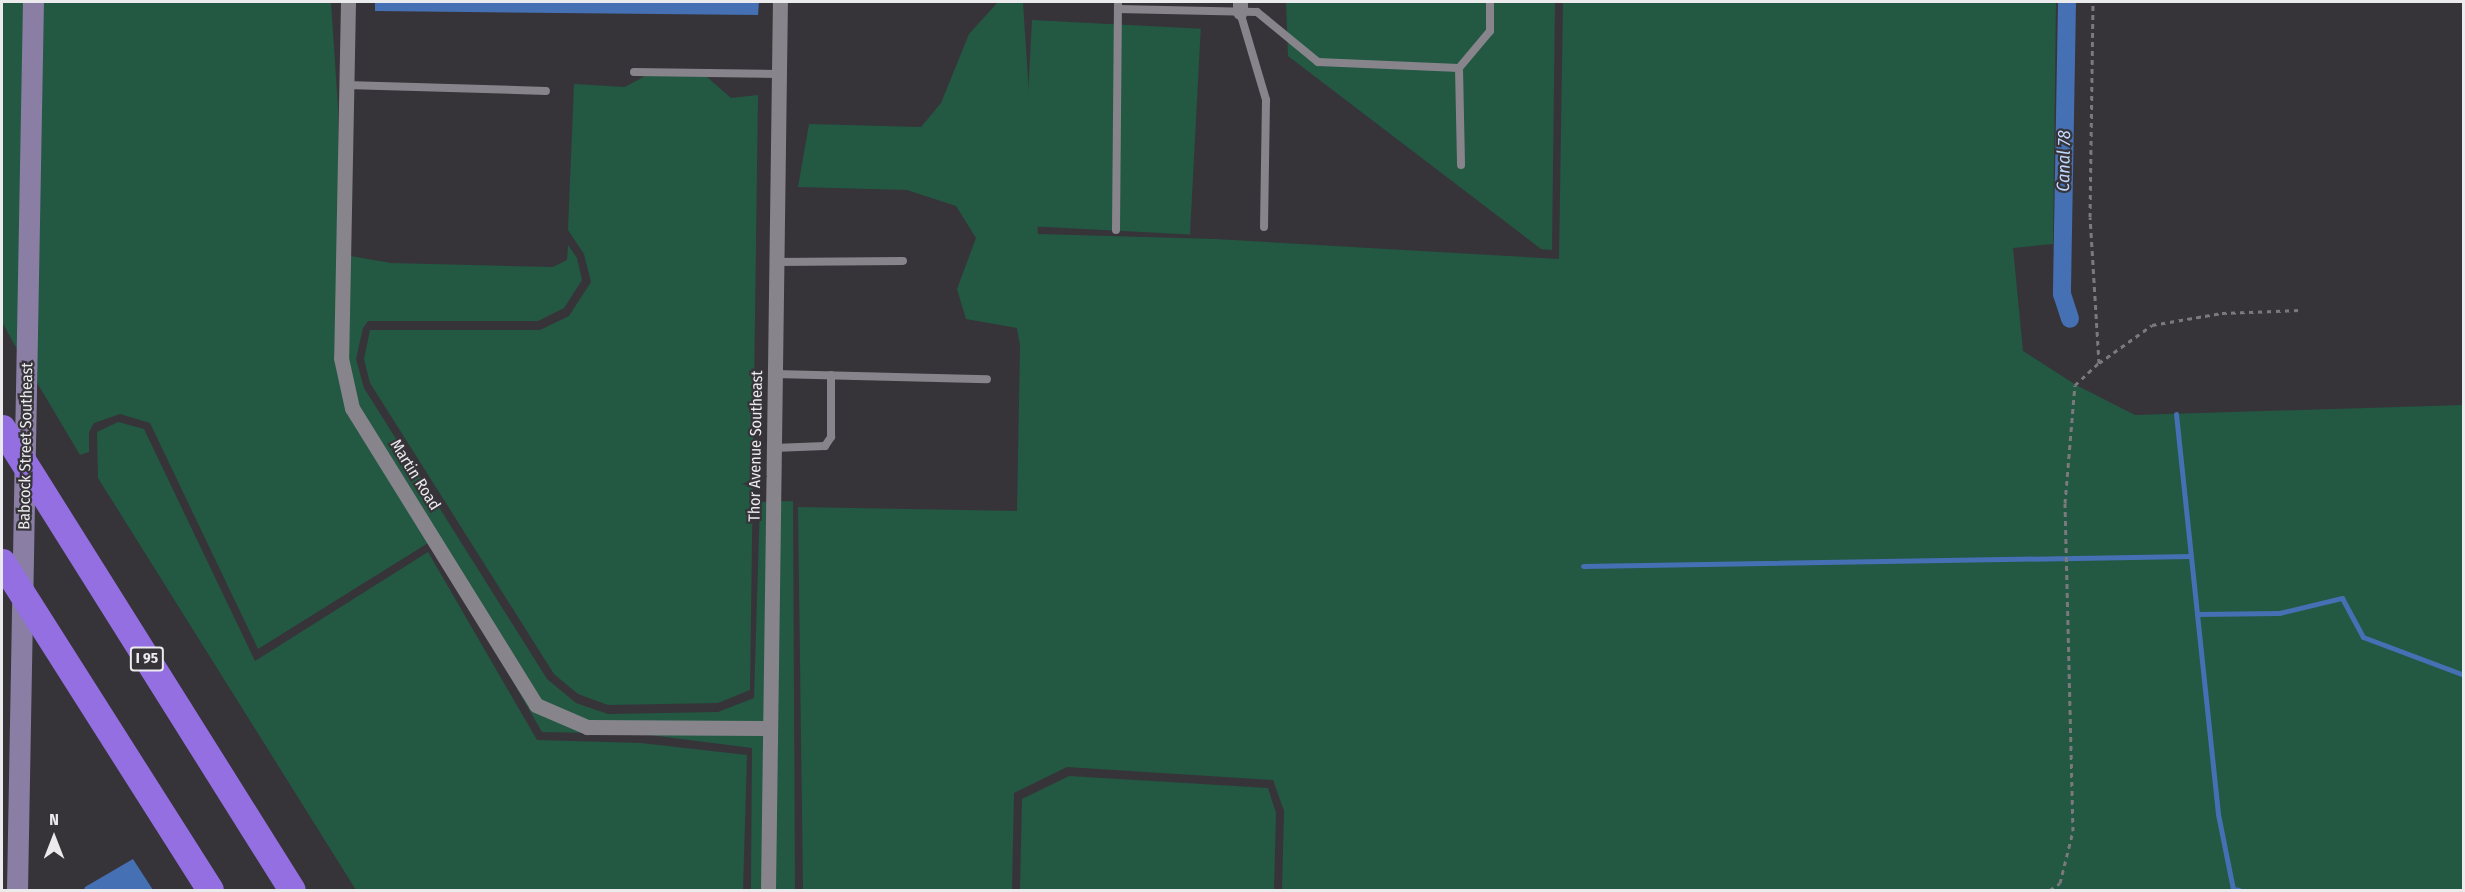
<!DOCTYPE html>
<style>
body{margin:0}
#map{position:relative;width:2465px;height:892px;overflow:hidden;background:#363439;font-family:"Fira Sans Condensed",sans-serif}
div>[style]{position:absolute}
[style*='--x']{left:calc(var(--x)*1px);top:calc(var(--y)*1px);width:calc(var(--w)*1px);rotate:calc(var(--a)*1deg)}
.green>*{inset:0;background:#235843;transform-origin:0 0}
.water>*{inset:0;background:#4570b3}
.stream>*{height:5px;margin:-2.5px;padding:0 2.5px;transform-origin:2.5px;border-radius:2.5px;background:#4570b3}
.canal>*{height:18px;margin:-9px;padding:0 9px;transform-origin:9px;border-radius:9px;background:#4570b3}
.path>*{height:3px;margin-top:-1.5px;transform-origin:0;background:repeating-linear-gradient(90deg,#7a797d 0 4.5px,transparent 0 9px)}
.lane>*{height:8px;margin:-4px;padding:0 4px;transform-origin:4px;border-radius:4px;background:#87848b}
.street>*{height:15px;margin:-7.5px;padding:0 7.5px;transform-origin:7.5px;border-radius:7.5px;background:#87848b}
.secondary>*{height:21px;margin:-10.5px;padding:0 10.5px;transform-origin:10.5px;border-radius:10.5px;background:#8b7ea5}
.highway>*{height:27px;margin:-13.5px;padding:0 13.5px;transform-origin:13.5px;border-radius:13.5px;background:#936fe2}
span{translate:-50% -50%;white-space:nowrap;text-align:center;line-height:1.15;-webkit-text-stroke:4.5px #363439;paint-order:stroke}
.shield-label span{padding:2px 4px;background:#363439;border:2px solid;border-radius:4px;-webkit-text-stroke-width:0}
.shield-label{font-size:15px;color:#ebeaed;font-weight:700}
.street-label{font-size:16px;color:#ebeaed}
.water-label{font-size:18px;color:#c1d9fe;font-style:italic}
.frame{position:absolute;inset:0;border:3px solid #ebeaed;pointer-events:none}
.north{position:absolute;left:24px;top:808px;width:60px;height:60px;-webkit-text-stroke:4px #363439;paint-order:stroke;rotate:0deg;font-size:16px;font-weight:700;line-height:24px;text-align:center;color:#ebeaed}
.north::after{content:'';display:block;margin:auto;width:21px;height:27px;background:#ebeaed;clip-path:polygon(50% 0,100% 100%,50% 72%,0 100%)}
</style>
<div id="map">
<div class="green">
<div style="clip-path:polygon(2px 2px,24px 2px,18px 351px,2px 322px)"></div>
<div style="clip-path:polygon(42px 2px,331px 2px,338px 107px,339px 254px,391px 263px,553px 267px,567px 260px,568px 245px,577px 258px,582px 280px,564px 308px,538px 321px,368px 321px,363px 328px,356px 359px,364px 388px,547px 679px,576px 703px,608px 714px,718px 712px,754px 698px,760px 502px,793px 501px,795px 890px,751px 890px,752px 748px,642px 734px,542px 732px,435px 547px,428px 543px,258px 649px,150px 423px,120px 414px,94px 423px,89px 432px,89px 452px,80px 455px,36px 381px)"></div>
<div style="clip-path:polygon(998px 2px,1023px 2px,1038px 234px,1215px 239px,1559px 259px,1563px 2px,2056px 2px,2053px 244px,2013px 248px,2023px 351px,2076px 385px,2135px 415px,2463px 405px,2463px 890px,1282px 890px,1284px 811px,1273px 780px,1067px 767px,1014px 793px,1012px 890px,803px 890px,798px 507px,1017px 511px,1020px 346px,1017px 328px,966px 319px,957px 289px,976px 238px,956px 206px,907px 190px,798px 187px,809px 124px,921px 127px,941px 103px,969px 34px)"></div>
<div style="clip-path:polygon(1286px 2px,1555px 2px,1552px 250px,1541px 249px,1288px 56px)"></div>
<div style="left:1032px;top:20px;width:169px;height:206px;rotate:3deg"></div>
<div style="clip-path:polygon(658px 69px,707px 77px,731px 98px,758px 95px,750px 690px,718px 703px,608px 705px,578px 694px,554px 674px,370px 383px,364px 359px,370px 330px,540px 330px,569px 316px,591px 282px,584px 254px,568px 230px,574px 84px,625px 87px)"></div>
<div style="clip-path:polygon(118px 422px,144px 429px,255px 661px,428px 552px,537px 740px,641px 743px,747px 755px,743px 890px,356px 890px,98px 478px,97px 432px)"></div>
<div style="clip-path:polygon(1069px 776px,1268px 788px,1276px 813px,1274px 890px,1020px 890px,1022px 799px)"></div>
</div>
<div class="water">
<div style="clip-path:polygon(375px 2px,759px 2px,758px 15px,375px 11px)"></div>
<div style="clip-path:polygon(133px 859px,153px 890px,84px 890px,85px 887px)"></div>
</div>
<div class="stream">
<div style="--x:2176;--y:414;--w:402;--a:84"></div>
<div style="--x:2218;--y:814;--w:76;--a:78.7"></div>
<div style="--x:2233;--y:889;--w:6;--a:9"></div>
<div style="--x:1583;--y:566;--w:608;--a:-0.94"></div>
<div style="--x:2197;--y:614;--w:82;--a:-0.7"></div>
<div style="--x:2279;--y:613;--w:65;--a:-13.4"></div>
<div style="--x:2342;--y:598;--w:44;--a:61.7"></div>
<div style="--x:2363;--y:637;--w:108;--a:20.6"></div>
</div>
<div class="canal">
<div style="--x:2067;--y:2;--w:292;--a:91"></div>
<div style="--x:2062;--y:294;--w:26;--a:72"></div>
</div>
<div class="path">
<div style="--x:2099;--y:363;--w:65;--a:-35.6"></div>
<div style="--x:2152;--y:325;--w:71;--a:-9.7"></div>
<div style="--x:2222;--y:313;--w:78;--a:-2.2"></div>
<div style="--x:2050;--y:890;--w:12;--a:-35"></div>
<div style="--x:2060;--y:883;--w:54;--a:-76"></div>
<div style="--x:2073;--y:831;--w:328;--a:-91.4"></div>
<div style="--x:2065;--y:503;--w:118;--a:-85.2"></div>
<div style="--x:2075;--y:385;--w:33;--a:-43"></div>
<div style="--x:2099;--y:363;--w:146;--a:-93.5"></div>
<div style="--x:2090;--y:217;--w:215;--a:-89.2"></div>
</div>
<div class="lane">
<div style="--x:1118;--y:9;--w:139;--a:1.2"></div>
<div style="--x:1257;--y:12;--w:79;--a:39.3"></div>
<div style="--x:1318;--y:62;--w:141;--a:2.4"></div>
<div style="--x:1459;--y:68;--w:97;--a:88.8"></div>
<div style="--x:1240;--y:12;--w:92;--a:73.5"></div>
<div style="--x:1266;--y:100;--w:127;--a:90.9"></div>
<div style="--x:1459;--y:68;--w:48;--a:-50"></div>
<div style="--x:1490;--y:31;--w:29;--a:-90"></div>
<div style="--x:634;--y:72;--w:144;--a:0.8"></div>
<div style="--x:346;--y:85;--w:200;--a:1.7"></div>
<div style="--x:1116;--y:230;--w:228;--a:-89.5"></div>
<div style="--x:776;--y:262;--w:127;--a:-0.5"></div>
<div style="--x:775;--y:374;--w:212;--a:1.4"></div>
<div style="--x:774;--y:448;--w:51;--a:-2.2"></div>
<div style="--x:825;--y:446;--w:11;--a:-56"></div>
<div style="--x:831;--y:437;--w:62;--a:-90"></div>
</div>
<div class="street">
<div style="--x:348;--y:2;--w:356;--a:91.1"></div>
<div style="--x:341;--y:358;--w:51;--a:77.6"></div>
<div style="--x:352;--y:408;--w:349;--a:58.2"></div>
<div style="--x:536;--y:705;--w:56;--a:23.3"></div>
<div style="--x:587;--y:727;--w:183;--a:0.3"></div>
<div style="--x:1240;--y:2;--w:10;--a:90"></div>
<div style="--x:768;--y:890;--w:888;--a:-89.23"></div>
</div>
<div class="secondary">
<div style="--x:17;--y:890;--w:888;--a:-88.97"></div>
</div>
<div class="highway">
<div style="--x:2;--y:428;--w:545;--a:57.88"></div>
<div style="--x:2;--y:562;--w:388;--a:57.6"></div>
</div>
<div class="shield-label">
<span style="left:147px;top:659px">I 95</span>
</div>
<div class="street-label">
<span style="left:26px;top:446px;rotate:-89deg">Babcock Street Southeast</span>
<span style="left:756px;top:446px;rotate:-89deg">Thor Avenue Southeast</span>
<span style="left:415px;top:475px;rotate:58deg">Martin Road</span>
</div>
<div class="water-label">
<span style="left:2064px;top:161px;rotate:-89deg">Canal 78</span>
</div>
<div class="frame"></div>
<div class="north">N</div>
</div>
